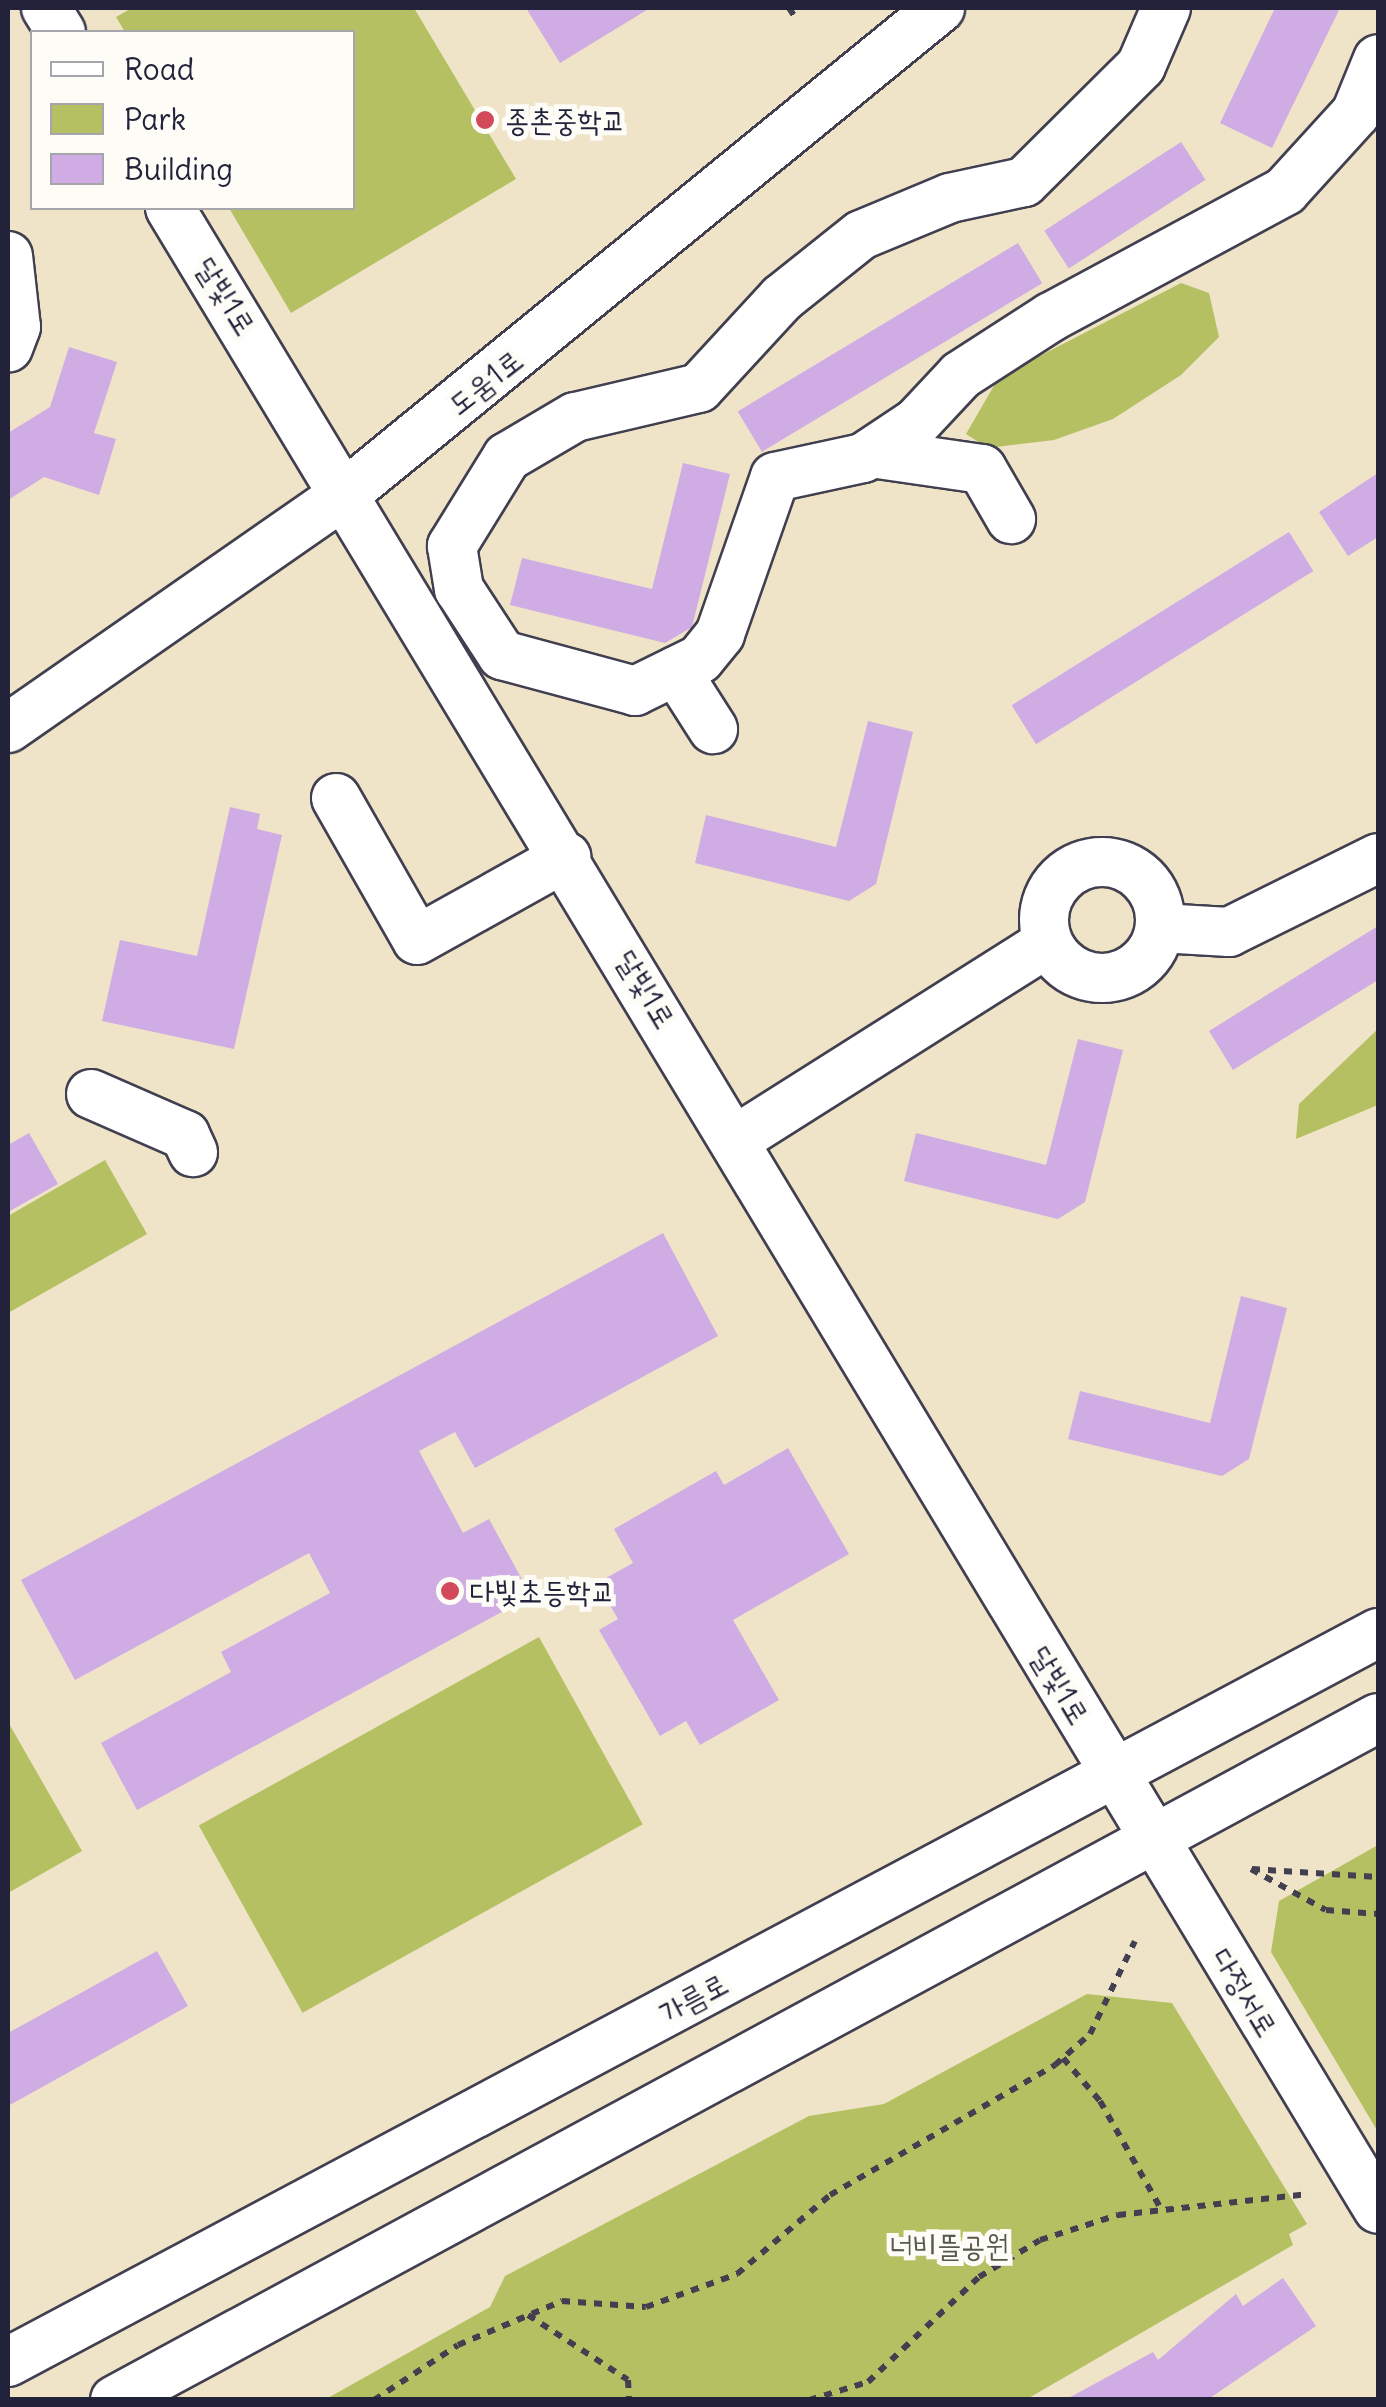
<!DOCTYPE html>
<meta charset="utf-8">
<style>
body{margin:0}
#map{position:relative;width:1386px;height:2407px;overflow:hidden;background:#efe4c8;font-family:Delius,"Poor Story",sans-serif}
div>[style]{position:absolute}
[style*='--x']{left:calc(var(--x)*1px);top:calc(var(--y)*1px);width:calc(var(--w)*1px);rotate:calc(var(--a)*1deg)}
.green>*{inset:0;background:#b4c062;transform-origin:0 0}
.building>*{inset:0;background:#cface4;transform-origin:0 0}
.path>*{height:6px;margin-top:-3px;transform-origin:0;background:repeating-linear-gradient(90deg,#413f50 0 8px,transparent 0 16px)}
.roads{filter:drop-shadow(2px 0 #413f50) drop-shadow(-2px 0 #413f50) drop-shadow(0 2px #413f50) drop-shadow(0 -2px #413f50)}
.minor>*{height:48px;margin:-24px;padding:0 24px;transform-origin:24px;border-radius:24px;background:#fff}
.minor>.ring{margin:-24px;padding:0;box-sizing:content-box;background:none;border:48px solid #fff;border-radius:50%}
.dots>*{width:28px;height:28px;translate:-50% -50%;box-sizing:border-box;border:5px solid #fdfcf7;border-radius:50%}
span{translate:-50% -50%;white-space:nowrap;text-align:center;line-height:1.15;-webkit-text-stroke:10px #fdfcf7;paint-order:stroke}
.poi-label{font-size:30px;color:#22223b}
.left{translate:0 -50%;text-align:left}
.street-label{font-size:30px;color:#22223b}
.park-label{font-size:30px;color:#555949}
.frame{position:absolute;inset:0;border:10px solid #22223b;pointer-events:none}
.legend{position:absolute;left:30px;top:30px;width:325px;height:180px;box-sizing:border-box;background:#fdfcf7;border:2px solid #a5a5ac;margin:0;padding:12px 18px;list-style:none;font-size:30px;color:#22223b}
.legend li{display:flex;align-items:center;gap:20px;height:50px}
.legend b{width:50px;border:2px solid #a5a5ac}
</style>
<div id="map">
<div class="green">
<div style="clip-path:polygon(132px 8px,414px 8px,516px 179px,291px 313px,229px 208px,352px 208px,352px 32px,125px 32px,116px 17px)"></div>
<div style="clip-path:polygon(1181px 283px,1209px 293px,1219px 337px,1181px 375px,1113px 419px,1054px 440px,988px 448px,966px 434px,999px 377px)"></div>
<div style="clip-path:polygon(1378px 1029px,1378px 1105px,1296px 1139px,1299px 1104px)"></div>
<div style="clip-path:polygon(105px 1160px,147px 1234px,8px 1313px,8px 1216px)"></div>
<div style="left:539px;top:1637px;width:214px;height:389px;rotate:61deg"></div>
<div style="clip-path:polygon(8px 1722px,82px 1851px,8px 1893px)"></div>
<div style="clip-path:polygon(1378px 1845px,1378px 2132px,1271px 1952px,1279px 1901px)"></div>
<div style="clip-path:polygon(1087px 1994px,1172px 2003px,1307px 2224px,1289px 2234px,1293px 2245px,1027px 2399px,326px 2399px,490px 2307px,505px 2276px,809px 2116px,884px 2104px)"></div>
</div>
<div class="building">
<div style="clip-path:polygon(526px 8px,650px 8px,560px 63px)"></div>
<div style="clip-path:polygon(1275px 8px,1340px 8px,1272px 148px,1220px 123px)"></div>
<div style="left:1181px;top:142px;width:45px;height:163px;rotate:57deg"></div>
<div style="left:1018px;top:243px;width:47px;height:327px;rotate:59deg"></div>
<div style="clip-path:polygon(69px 347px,117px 362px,94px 433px,116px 439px,99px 495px,44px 477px,8px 500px,8px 433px,50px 407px)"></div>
<div style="clip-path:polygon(683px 463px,730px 474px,692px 627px,665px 643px,510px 605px,522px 558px,652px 589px)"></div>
<div style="clip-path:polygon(1378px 473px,1378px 537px,1348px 556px,1319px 512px)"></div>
<div style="left:1289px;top:532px;width:46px;height:327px;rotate:58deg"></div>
<div style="clip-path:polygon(868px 721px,913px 732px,876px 884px,849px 901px,695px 863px,706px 815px,836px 847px)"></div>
<div style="clip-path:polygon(230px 807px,260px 814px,257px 829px,282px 835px,234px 1049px,102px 1021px,120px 940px,197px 956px)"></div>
<div style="clip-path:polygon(1378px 926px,1378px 980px,1233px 1070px,1209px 1031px)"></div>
<div style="clip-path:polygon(1078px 1039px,1123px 1050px,1085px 1202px,1058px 1219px,904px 1181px,916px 1133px,1046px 1165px)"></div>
<div style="clip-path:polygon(29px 1133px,58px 1184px,8px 1212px,8px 1145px)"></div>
<div style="clip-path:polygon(663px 1233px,718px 1336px,475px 1468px,455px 1432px,419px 1451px,463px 1533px,489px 1519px,531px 1596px,137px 1810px,101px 1743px,231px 1672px,221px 1652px,330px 1593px,309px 1553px,75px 1680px,21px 1580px)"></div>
<div style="clip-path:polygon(1241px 1296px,1287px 1308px,1249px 1459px,1222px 1476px,1068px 1439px,1080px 1391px,1210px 1423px)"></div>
<div style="clip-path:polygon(788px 1448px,849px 1554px,733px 1620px,779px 1700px,700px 1745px,686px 1721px,660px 1736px,599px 1630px,618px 1619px,597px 1583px,633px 1563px,614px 1529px,716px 1471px,724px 1485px)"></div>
<div style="clip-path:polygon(157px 1951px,188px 2006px,8px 2106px,8px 2033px)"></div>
<div style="clip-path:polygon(1283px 2278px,1316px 2326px,1207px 2400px,1065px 2400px,1153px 2352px,1158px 2360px,1236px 2294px,1243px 2306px)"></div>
</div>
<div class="path">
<div style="--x:789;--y:8;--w:14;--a:56"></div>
<div style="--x:1251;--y:1869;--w:85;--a:28.7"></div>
<div style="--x:1326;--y:1910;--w:52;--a:4.4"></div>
<div style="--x:1252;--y:1869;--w:126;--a:3.6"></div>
<div style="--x:1063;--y:2058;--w:57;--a:49.3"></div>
<div style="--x:1100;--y:2101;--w:124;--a:60.5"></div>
<div style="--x:528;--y:2315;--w:119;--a:33"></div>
<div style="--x:628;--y:2380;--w:20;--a:87"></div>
<div style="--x:374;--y:2400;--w:100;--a:-33.2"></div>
<div style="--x:458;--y:2345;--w:113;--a:-22.9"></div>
<div style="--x:562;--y:2301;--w:84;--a:4.1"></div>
<div style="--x:646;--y:2307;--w:97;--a:-19.9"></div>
<div style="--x:737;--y:2274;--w:122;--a:-40.3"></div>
<div style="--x:830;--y:2195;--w:260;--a:-30"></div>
<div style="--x:1055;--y:2065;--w:47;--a:-41.5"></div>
<div style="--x:1090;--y:2034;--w:103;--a:-64.2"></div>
<div style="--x:809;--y:2400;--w:62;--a:-17"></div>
<div style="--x:868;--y:2382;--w:153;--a:-43.4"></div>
<div style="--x:979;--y:2277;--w:71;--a:-31.2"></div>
<div style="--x:1040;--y:2240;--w:82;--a:-17.8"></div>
<div style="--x:1118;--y:2215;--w:192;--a:-6.3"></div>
</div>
<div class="roads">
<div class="minor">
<div style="--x:46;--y:8;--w:28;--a:58"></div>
<div style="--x:1166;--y:8;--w:63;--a:113.3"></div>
<div style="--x:1141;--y:66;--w:165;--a:135.2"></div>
<div style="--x:1024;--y:182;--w:76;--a:167.8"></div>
<div style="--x:950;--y:198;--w:96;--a:157.4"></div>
<div style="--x:861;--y:235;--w:101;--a:141.4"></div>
<div style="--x:782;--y:298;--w:122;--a:132.7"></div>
<div style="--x:699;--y:388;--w:127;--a:166.8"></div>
<div style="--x:575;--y:417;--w:79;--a:149.5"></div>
<div style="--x:507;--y:457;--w:105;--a:121.7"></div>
<div style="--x:452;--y:546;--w:44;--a:80.8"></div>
<div style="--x:459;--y:589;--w:79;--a:56.9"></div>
<div style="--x:502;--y:655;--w:138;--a:15.1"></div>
<div style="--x:635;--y:691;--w:72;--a:-26.2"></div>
<div style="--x:700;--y:659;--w:32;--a:-51"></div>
<div style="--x:720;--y:634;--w:166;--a:-70.7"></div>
<div style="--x:775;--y:477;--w:90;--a:-12.2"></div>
<div style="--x:863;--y:458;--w:65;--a:-33.7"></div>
<div style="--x:917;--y:422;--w:64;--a:-46.9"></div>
<div style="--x:961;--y:375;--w:107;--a:-32.8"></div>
<div style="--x:1051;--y:317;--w:266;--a:-28.3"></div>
<div style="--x:1285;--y:191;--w:105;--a:-47.7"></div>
<div style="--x:1356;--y:113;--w:58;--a:-67.8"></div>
<div style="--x:170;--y:208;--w:2337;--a:58.88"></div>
<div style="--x:8;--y:256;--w:71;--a:83.6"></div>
<div style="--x:16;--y:327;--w:22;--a:111"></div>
<div style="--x:871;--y:453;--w:112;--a:8.2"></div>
<div style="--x:982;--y:469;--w:58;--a:59.9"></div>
<div style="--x:676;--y:671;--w:69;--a:57.5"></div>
<div style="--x:8;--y:728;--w:412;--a:-34.8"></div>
<div style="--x:346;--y:493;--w:767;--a:-39.23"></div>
<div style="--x:336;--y:798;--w:163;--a:60.3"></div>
<div style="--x:417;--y:940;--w:171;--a:-29.1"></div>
<div class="ring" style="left:1044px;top:862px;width:68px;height:68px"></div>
<div style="--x:1160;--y:928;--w:69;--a:3.3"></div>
<div style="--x:1229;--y:932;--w:166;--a:-26.4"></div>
<div style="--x:91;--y:1094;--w:103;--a:23.6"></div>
<div style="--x:185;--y:1135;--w:19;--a:65"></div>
<div style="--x:737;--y:1139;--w:367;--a:-32.3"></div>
<div style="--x:8;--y:2362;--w:1552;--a:-28.02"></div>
<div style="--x:115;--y:2400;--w:1435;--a:-28.37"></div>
</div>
</div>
<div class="dots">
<div style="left:485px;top:120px;background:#d1495b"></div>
<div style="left:450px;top:1591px;background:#d1495b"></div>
</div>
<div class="poi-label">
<span class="left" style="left:505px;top:120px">종촌중학교</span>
<span class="left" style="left:470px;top:1591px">다빛초등학교</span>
</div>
<div class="street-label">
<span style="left:226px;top:296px;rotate:58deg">달빛1로</span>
<span style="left:485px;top:382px;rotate:-38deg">도움1로</span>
<span style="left:646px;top:989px;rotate:59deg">달빛1로</span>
<span style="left:1060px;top:1685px;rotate:59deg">달빛1로</span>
<span style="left:1245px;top:1992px;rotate:59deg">다정서로</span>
<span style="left:693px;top:1998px;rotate:-28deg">가름로</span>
</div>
<div class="park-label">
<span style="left:949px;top:2245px">너비뜰공원</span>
</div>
<div class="frame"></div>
<ul class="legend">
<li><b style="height:12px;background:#fff"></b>Road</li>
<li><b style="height:28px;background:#b4c062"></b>Park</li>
<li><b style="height:28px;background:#cface4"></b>Building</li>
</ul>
</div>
